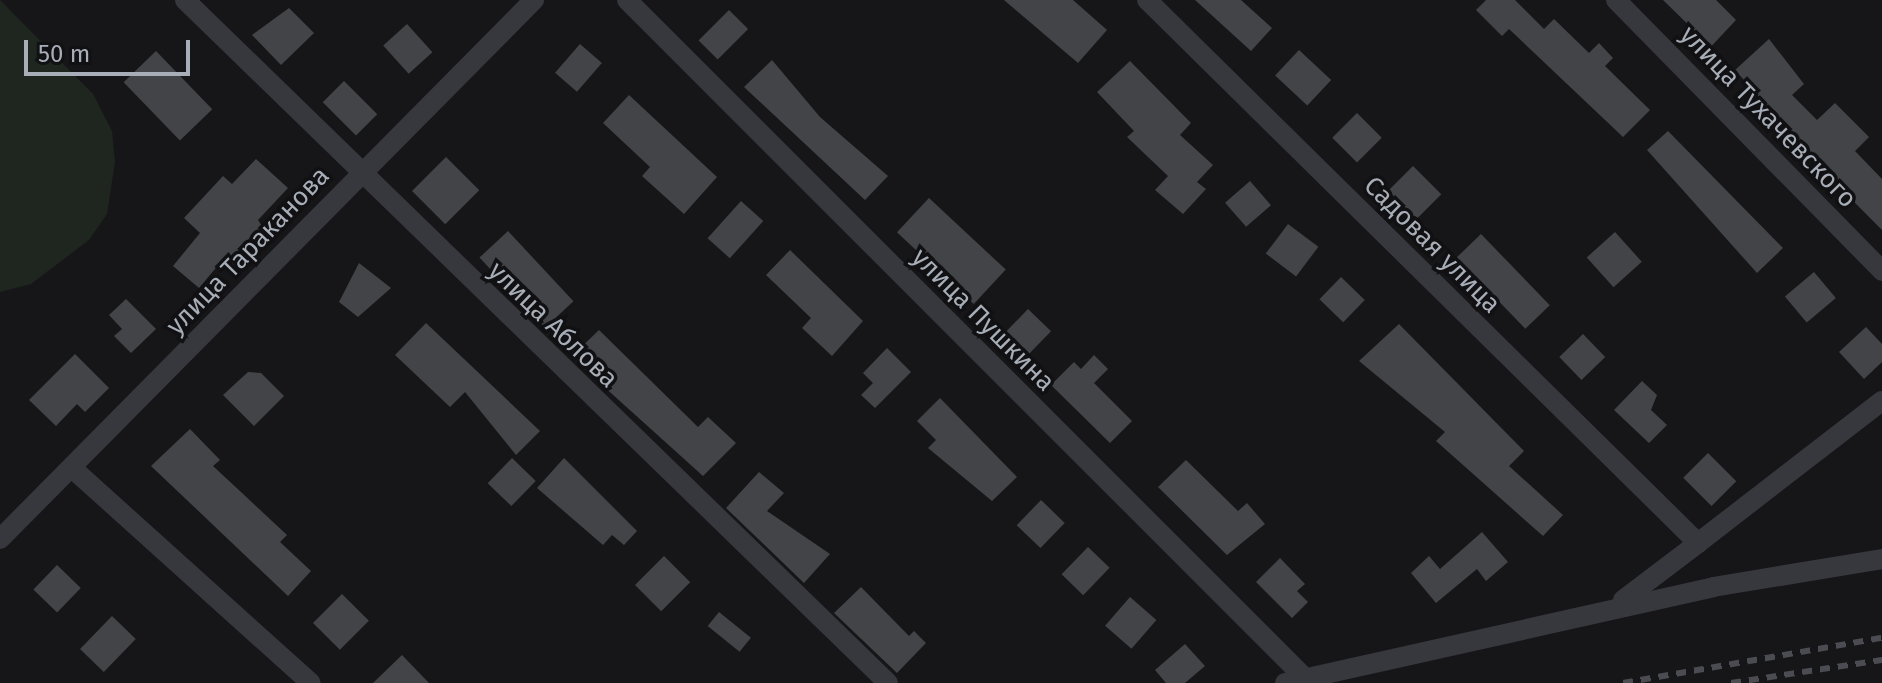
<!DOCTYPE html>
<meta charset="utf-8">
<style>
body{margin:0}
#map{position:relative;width:1882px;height:683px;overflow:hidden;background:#161618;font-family:"Fira Sans",sans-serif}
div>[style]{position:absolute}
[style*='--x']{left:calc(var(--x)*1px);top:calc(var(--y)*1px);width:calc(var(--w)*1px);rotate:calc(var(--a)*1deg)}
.green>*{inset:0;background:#1e261f}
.building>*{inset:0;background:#424448;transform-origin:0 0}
.minor>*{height:20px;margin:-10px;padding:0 10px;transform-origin:10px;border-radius:10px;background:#37383d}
.rail>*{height:6px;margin-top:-3px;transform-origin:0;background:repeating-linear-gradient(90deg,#4a4c52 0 10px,transparent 0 18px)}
span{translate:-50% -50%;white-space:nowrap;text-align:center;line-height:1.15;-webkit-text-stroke:7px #111113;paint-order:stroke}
.street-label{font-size:26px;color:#a8aeb8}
.scale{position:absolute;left:24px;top:40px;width:166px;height:36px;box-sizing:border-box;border:4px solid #a8aeb8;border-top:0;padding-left:10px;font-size:24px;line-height:28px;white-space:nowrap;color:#a8aeb8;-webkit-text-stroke:6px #111113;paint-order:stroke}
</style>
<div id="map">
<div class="green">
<div style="clip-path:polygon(0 0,93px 94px,112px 131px,115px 162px,107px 214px,89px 240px,31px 284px,0 292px)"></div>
</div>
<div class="building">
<div style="clip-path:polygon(1004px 0,1073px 0,1107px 30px,1078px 63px)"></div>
<div style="clip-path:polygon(1195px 0,1241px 0,1272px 28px,1251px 51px)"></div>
<div style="clip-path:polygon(1486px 0,1515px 0,1544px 29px,1554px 19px,1589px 53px,1599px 43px,1613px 58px,1605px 66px,1650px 110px,1623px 137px,1509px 29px,1502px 36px,1476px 10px)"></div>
<div style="clip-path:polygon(1663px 0,1716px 0,1736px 20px,1704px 54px,1704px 40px)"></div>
<div style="clip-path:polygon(289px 8px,314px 33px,281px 65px,252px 35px)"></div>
<div style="left:729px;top:10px;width:27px;height:43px;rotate:45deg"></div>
<div style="left:407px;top:24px;width:38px;height:32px;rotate:48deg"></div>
<div style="clip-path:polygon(1769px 39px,1804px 84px,1792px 95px,1817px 120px,1835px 103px,1869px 137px,1855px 151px,1882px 179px,1882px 230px,1757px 104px,1761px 99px,1735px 70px)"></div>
<div style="left:580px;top:44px;width:29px;height:38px;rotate:41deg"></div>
<div style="left:1299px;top:50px;width:44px;height:35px;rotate:43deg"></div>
<div style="left:156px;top:51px;width:81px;height:45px;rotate:46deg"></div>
<div style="clip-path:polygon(772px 60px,820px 117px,888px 176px,865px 200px,744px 87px)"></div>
<div style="clip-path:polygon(1130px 61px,1191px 123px,1180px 135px,1213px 165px,1197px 182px,1206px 189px,1183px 214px,1155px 190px,1168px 176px,1127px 137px,1134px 131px,1097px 92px)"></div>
<div style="left:344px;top:81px;width:47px;height:30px;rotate:45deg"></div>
<div style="clip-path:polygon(629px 95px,717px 177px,684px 214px,642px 176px,650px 167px,603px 123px)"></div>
<div style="left:1357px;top:113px;width:35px;height:35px;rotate:45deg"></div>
<div style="clip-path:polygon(1668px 131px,1783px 248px,1757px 273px,1647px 150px)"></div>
<div style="left:446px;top:157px;width:47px;height:48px;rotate:45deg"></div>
<div style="clip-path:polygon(256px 159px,288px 188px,258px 220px,265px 231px,234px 265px,225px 257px,199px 288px,173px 266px,200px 233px,184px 218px,223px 176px,232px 184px)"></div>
<div style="left:1413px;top:166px;width:40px;height:35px;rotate:45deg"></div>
<div style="left:1250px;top:181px;width:32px;height:33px;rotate:49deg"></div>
<div style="left:929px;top:198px;width:105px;height:47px;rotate:43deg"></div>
<div style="left:741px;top:201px;width:30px;height:50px;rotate:42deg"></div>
<div style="left:1288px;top:224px;width:38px;height:37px;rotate:37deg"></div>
<div style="left:508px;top:231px;width:96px;height:39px;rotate:47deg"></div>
<div style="left:1615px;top:232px;width:40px;height:38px;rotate:48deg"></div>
<div style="left:1481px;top:234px;width:99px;height:34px;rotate:46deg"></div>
<div style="clip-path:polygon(790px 250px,863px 321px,832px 356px,802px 328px,811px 318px,766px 275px)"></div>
<div style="clip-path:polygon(359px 263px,391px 288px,358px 317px,339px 302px)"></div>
<div style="left:1814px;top:272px;width:34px;height:38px;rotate:50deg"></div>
<div style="left:1341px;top:277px;width:33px;height:31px;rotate:44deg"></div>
<div style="clip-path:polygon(126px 299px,156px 329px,131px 353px,114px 336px,122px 329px,109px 315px)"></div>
<div style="left:1028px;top:309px;width:32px;height:37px;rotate:44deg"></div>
<div style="clip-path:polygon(426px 323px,540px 431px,516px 455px,465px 392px,450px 407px,395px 355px)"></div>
<div style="clip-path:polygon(1399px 324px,1524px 451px,1509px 466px,1563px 515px,1543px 536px,1436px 441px,1445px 432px,1359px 361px)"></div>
<div style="clip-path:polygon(1866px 327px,1882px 344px,1882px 362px,1864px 379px,1839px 352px)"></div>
<div style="clip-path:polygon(599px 330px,698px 427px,708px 417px,736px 443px,703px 476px,571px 357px)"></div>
<div style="left:1583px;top:334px;width:32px;height:33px;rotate:46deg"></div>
<div style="clip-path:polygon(887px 348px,911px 372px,875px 408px,861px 395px,873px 383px,863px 373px)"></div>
<div style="clip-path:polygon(75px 354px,109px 388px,85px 412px,77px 404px,56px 426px,29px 400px)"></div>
<div style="clip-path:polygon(1094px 355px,1108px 369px,1094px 383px,1132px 421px,1110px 443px,1051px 385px,1074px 362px,1081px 369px)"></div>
<div style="clip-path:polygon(248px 372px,261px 373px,284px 396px,254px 426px,223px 395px)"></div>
<div style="clip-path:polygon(1642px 381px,1657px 395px,1651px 410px,1667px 425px,1649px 443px,1614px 410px)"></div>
<div style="clip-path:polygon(940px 398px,1017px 477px,992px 501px,928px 448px,936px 440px,917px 421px)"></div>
<div style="clip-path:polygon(190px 429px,220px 460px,213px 466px,287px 535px,280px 542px,311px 571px,288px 596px,151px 466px)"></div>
<div style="left:1708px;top:453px;width:40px;height:35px;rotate:45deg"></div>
<div style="left:512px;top:458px;width:33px;height:35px;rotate:44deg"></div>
<div style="clip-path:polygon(564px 458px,637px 531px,624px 545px,612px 535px,603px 545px,537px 488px)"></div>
<div style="clip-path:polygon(1186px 460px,1238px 511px,1247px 503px,1265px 524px,1227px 555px,1158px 487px)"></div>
<div style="clip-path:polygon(759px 472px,784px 493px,767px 511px,830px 554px,804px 583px,726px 508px)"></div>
<div style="left:1041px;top:500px;width:33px;height:35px;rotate:44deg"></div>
<div style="clip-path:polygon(1482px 532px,1508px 562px,1486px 581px,1477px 569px,1436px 603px,1411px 573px,1429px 556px,1440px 569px)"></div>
<div style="left:1088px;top:547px;width:30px;height:38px;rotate:44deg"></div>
<div style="left:664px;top:556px;width:37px;height:41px;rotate:45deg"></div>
<div style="clip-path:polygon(1280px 558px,1305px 584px,1297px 591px,1308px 602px,1292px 618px,1256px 582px)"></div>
<div style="left:57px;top:565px;width:33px;height:34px;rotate:44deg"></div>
<div style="clip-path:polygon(861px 587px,909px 636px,914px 631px,926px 643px,897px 673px,834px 613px)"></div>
<div style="left:342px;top:594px;width:38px;height:41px;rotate:45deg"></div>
<div style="left:1130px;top:597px;width:35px;height:38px;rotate:41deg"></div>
<div style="left:719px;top:612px;width:41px;height:18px;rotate:39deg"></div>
<div style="left:112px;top:616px;width:33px;height:46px;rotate:44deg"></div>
<div style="clip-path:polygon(1185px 644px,1205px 666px,1185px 683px,1166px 683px,1155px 670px)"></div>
<div style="clip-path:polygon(402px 655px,429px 683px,373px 683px)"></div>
</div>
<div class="minor">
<div style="--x:185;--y:0;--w:980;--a:44.17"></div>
<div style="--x:627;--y:0;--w:956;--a:45"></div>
<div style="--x:1147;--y:0;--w:774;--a:44.58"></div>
<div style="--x:1698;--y:543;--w:232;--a:-37.7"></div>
<div style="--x:1616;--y:0;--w:380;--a:45.5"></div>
<div style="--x:72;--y:468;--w:321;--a:42"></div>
<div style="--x:0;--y:539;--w:759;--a:-45.27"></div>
<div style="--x:1623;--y:600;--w:94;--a:-37.2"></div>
<div style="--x:1285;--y:683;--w:439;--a:-12.6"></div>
<div style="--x:1713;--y:587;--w:171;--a:-9.4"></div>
</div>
<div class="rail">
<div style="--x:1623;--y:683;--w:263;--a:-9.9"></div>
<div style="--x:1731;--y:683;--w:153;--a:-8.7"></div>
</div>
<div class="street-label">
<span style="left:1768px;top:117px;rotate:46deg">улица Тухачевского</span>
<span style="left:1432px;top:245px;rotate:45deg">Садовая улица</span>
<span style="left:248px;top:251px;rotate:-46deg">улица Тараканова</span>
<span style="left:983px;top:320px;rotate:45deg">улица Пушкина</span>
<span style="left:553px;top:325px;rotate:44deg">улица Аблова</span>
</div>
<div class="scale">50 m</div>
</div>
